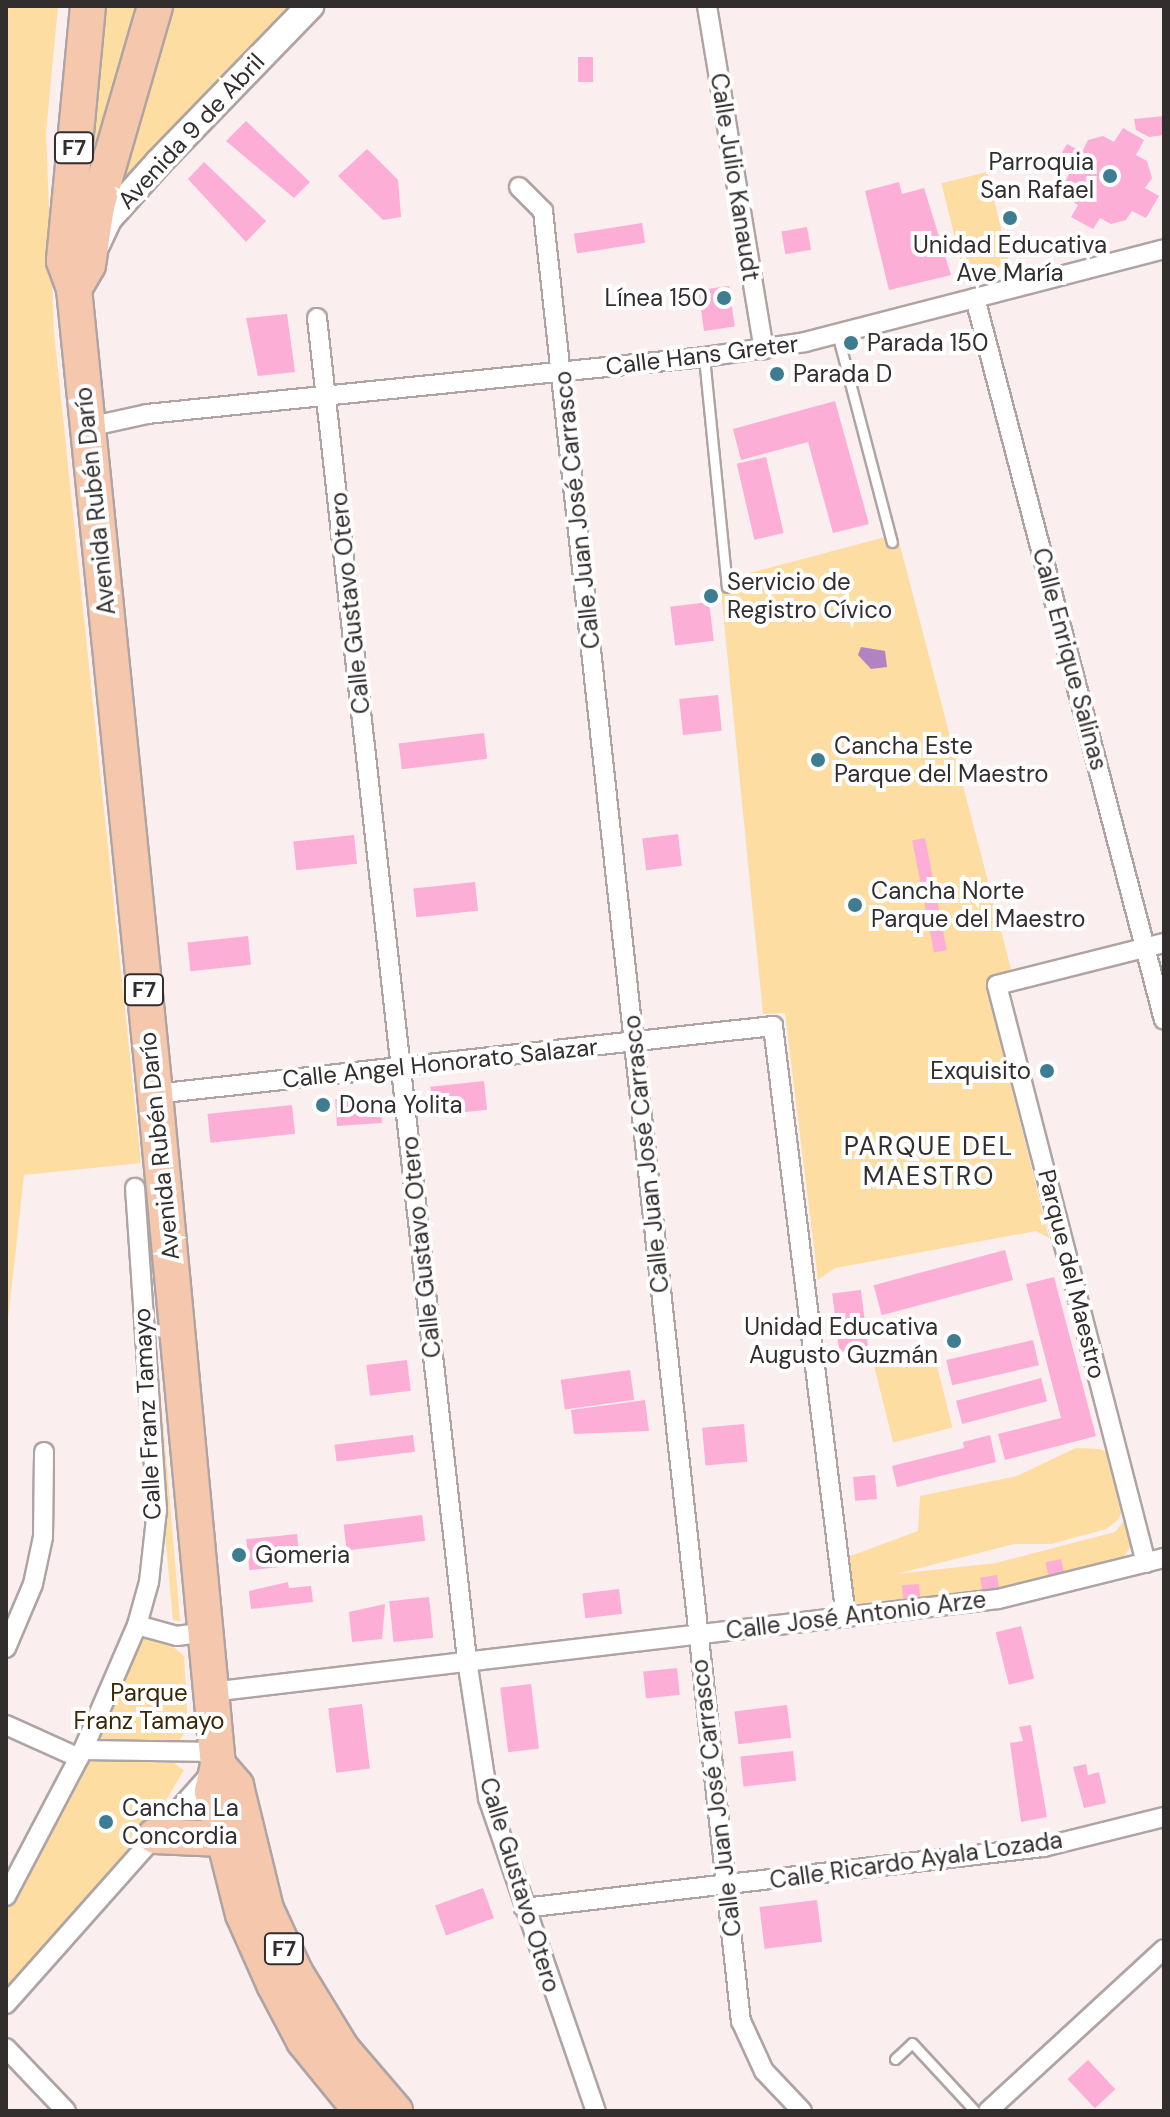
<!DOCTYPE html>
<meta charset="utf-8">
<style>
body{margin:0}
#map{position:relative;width:1170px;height:2117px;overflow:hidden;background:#faeeee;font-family:"DM Sans",sans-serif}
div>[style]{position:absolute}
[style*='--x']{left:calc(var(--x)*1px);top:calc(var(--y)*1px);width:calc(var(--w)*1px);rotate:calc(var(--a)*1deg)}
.green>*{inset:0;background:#fddda2;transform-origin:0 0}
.water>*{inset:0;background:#b183c3}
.building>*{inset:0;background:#fdaed6;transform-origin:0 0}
.roads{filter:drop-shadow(2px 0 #afa4a4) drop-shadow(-2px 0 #afa4a4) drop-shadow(0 2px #afa4a4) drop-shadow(0 -2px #afa4a4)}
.lane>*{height:9px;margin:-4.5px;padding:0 4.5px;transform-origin:4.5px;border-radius:4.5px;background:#fff}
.street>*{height:18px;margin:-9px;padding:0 9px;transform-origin:9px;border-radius:9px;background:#fff}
.secondary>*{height:26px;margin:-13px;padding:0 13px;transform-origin:13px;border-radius:13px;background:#fff}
.highway>*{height:34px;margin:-17px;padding:0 17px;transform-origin:17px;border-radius:17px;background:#f5c7ad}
.dots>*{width:22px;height:22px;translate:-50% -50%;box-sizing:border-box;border:4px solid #fff;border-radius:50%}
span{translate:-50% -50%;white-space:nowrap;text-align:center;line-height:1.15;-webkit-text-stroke:8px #fff;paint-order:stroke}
.shield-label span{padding:2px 6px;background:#fff;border:2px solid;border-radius:6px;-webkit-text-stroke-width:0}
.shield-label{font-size:22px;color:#322e2d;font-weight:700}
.street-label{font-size:24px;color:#322e2d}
.poi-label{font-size:24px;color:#322e2d}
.right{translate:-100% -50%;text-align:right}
.left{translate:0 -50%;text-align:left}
.park-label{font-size:24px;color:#392906}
.neighbourhood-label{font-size:26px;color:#322e2d;letter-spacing:2px}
.frame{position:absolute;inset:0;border:8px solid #322e2d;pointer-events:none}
</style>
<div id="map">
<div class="green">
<div style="clip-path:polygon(6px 6px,58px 6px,46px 133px,54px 332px,141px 1163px,180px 1621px,173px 1620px,164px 1522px,141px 1163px,24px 1175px,6px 1338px)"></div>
<div style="clip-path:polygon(101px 6px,144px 6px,87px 194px)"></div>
<div style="clip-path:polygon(165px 6px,298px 6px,114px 198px)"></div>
<div style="left:987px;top:172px;width:95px;height:47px;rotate:76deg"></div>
<div style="clip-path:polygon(897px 534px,1012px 973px,985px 981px,1049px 1238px,1036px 1231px,835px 1268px,818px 1280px,785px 1013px,763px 1014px,720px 581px)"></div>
<div style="left:933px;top:1350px;width:80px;height:61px;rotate:76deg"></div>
<div style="clip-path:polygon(1076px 1448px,1100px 1449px,1126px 1462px,1132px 1491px,1118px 1520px,1106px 1529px,1051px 1544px,1014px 1544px,896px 1574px,996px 1563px,1115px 1532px,1127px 1517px,1131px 1546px,1120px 1562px,1010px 1591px,860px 1608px,852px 1603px,850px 1578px,835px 1573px,834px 1562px,918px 1531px,920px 1496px,1017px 1476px)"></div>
<div style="clip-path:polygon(141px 1635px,171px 1645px,184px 1656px,188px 1728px,175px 1746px,103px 1745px,96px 1740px)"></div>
<div style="clip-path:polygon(91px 1760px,174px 1763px,184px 1770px,141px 1842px,6px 1992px,6px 1909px,81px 1767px)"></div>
</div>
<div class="water">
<div style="clip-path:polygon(861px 647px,885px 651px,887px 667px,871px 669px,858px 655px)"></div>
</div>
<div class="building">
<div style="left:578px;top:57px;width:15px;height:25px"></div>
<div style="clip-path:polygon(1164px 116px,1164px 135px,1149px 137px,1136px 130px,1134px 119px)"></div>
<div style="clip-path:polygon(246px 121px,310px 182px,294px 198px,226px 141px)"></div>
<div style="clip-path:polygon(1123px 128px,1144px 140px,1136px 155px,1147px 161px,1152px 178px,1145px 188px,1159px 196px,1146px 218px,1132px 211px,1126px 220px,1111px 224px,1100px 218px,1093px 229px,1071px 217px,1078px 205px,1069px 199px,1065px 182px,1069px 174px,1054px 166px,1067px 144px,1082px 152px,1088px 140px,1103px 136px,1114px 142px)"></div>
<div style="clip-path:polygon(367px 149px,398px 180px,401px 217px,383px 220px,338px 176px)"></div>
<div style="clip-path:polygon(204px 162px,266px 221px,246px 242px,188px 179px)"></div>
<div style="clip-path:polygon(899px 182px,902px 194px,924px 188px,951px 275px,889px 290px,865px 191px)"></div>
<div style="left:642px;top:223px;width:20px;height:69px;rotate:81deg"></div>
<div style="left:807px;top:227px;width:23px;height:26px;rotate:80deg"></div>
<div style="left:729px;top:286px;width:41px;height:31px;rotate:82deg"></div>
<div style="clip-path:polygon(287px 314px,295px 372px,258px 376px,246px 318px)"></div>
<div style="clip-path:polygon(835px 401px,869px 524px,833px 533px,808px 442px,741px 460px,733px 429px)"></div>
<div style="left:766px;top:457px;width:78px;height:30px;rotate:77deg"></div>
<div style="left:709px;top:602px;width:39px;height:39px;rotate:83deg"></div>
<div style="left:718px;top:695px;width:36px;height:39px;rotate:84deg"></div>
<div style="left:484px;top:733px;width:26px;height:86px;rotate:83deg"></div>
<div style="left:678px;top:834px;width:32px;height:36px;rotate:83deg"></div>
<div style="left:354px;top:835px;width:29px;height:61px;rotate:84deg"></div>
<div style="left:925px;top:838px;width:114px;height:13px;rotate:79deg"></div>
<div style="left:475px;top:882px;width:29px;height:62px;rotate:84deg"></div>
<div style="left:248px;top:936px;width:29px;height:61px;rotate:84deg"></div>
<div style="left:484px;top:1081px;width:29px;height:54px;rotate:84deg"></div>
<div style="left:380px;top:1096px;width:27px;height:45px;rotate:86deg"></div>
<div style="left:292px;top:1105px;width:29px;height:85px;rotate:84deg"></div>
<div style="left:1005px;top:1250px;width:31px;height:136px;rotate:75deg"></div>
<div style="clip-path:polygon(1054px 1277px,1096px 1436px,1005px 1460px,998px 1434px,1061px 1418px,1026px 1284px)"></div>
<div style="left:861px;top:1290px;width:59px;height:29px;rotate:83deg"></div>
<div style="left:1033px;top:1340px;width:26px;height:89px;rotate:77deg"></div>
<div style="left:407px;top:1360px;width:31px;height:41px;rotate:83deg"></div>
<div style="left:630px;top:1370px;width:30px;height:70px;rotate:82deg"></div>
<div style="left:1041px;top:1378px;width:24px;height:88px;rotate:75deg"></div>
<div style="clip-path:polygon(645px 1400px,649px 1431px,574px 1434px,571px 1410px)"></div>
<div style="left:744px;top:1424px;width:38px;height:42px;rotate:85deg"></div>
<div style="left:413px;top:1435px;width:17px;height:79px;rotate:83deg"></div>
<div style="clip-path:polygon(990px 1435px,996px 1462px,897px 1487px,892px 1466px,964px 1448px,963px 1442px)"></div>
<div style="left:875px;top:1475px;width:24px;height:22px;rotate:85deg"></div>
<div style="left:422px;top:1515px;width:26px;height:79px;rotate:83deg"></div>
<div style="left:297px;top:1534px;width:31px;height:51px;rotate:84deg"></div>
<div style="left:1061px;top:1559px;width:13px;height:16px;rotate:77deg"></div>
<div style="left:997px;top:1575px;width:13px;height:17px;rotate:81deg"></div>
<div style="clip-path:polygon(288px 1582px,289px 1588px,311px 1586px,313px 1602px,251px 1609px,249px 1591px)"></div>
<div style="left:919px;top:1584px;width:13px;height:17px;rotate:86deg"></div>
<div style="left:619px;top:1589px;width:25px;height:37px;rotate:83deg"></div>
<div style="left:429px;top:1597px;width:41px;height:40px;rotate:84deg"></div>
<div style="clip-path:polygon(385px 1604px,382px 1639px,352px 1642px,349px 1612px)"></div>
<div style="left:1021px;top:1626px;width:54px;height:26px;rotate:76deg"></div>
<div style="left:677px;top:1668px;width:27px;height:34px;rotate:84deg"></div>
<div style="left:531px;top:1684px;width:65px;height:31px;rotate:83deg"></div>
<div style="left:362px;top:1704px;width:65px;height:34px;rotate:83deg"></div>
<div style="left:787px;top:1705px;width:33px;height:53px;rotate:83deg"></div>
<div style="clip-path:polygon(1031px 1725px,1047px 1817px,1021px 1822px,1010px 1743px,1023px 1741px,1019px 1727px)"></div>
<div style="left:793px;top:1751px;width:30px;height:53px;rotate:84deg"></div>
<div style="clip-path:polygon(1086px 1764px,1088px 1775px,1099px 1772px,1106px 1803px,1084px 1808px,1073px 1767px)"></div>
<div style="left:483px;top:1888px;width:32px;height:51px;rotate:70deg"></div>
<div style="left:817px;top:1900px;width:42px;height:58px;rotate:83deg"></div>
<div style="left:1088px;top:2060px;width:40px;height:28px;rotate:47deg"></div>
</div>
<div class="roads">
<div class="lane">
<div style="--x:837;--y:333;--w:216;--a:75.3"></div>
<div style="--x:704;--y:357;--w:231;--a:84.3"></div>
<div style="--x:895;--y:2059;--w:23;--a:-43"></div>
<div style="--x:912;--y:2043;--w:93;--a:47.2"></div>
</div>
<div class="street">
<div style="--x:707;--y:6;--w:348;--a:80.6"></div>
<div style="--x:519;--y:187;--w:34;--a:45"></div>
<div style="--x:543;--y:211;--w:1821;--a:83.76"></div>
<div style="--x:741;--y:2021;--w:55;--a:65.3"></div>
<div style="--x:764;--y:2071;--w:55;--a:46.5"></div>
<div style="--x:975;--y:298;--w:746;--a:75.33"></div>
<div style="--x:317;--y:318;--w:1350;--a:83.62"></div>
<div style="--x:467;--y:1660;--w:140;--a:81.3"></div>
<div style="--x:488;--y:1798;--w:331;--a:71"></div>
<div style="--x:88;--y:427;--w:60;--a:-12.4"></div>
<div style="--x:147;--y:414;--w:560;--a:-5.84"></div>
<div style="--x:704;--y:357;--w:102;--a:-8.4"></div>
<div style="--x:805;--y:342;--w:371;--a:-14.5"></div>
<div style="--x:155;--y:1094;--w:622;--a:-6.28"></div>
<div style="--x:773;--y:1026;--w:596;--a:82.97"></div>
<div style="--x:1146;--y:1563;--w:597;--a:-104.46"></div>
<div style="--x:997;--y:985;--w:172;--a:-14.1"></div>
<div style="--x:137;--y:1625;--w:41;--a:15.4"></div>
<div style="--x:177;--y:1636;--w:29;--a:-8"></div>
<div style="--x:6;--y:1648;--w:69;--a:-67.1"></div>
<div style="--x:33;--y:1584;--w:48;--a:-78"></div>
<div style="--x:43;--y:1537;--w:85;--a:-89.3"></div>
<div style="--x:211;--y:1692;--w:792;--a:-6.74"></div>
<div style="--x:998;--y:1599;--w:171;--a:-13.9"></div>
<div style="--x:6;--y:1725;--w:80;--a:24.3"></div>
<div style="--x:83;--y:1750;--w:134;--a:0.9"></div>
<div style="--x:6;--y:1896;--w:165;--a:-62.2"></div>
<div style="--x:83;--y:1750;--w:136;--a:-66.6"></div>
<div style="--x:137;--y:1625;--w:45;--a:-74.4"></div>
<div style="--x:149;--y:1582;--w:72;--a:-83.7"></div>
<div style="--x:157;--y:1510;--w:323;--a:-93.9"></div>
<div style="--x:524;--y:1908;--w:523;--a:-6.7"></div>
<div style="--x:1043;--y:1847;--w:125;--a:-13.9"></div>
<div style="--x:6;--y:2004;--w:309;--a:-48.4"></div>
<div style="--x:6;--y:2048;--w:87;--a:46.4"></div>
<div style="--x:988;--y:2111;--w:239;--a:-42.6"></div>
</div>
<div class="secondary">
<div style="--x:97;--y:243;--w:26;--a:-65"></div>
<div style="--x:108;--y:219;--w:75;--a:-48.2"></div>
<div style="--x:158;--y:163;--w:219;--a:-45.9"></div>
</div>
<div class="highway">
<div style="--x:88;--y:6;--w:256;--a:95.4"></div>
<div style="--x:64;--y:261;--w:30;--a:70"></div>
<div style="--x:74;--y:289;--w:809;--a:84.25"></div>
<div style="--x:155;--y:1094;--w:674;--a:84.64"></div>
<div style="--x:218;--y:1765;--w:27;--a:103"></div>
<div style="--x:212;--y:1791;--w:127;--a:75.9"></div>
<div style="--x:243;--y:1914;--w:77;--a:66.1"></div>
<div style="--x:274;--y:1984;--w:64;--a:62.2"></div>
<div style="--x:304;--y:2041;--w:90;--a:50.8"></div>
<div style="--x:74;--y:289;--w:28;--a:-60"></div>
<div style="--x:88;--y:265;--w:60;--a:-81.3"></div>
<div style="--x:97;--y:206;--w:208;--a:-73.8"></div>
<div style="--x:218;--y:1765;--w:28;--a:49"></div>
<div style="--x:236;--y:1786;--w:127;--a:76.3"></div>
<div style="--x:266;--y:1909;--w:69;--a:65.3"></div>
<div style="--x:295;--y:1972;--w:90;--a:58.6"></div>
<div style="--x:342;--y:2049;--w:82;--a:49.5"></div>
<div style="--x:155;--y:1836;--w:66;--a:2.6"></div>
</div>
</div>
<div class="dots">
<div style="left:1110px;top:176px;background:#3d7c91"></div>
<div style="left:1010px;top:218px;background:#3d7c91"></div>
<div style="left:724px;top:298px;background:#3d7c91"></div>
<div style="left:851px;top:343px;background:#3d7c91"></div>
<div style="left:777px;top:374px;background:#3d7c91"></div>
<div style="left:711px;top:596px;background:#3d7c91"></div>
<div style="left:818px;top:760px;background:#3d7c91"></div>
<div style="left:855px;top:905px;background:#3d7c91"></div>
<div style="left:1047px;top:1071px;background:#3d7c91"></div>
<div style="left:323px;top:1105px;background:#3d7c91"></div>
<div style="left:954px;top:1341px;background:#3d7c91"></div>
<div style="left:239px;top:1555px;background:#3d7c91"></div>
<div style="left:106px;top:1822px;background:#3d7c91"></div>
</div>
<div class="shield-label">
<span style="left:74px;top:148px">F7</span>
<span style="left:144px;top:990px">F7</span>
<span style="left:284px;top:1949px">F7</span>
</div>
<div class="street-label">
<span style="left:191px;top:131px;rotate:-47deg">Avenida 9 de Abril</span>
<span style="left:735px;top:177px;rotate:81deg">Calle Julio Kanaudt</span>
<span style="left:702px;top:355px;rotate:-7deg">Calle Hans Greter</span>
<span style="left:95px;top:501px;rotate:-96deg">Avenida Rubén Darío</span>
<span style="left:577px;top:510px;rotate:-96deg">Calle Juan José Carrasco</span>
<span style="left:350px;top:603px;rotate:-96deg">Calle Gustavo Otero</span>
<span style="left:1070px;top:659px;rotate:75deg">Calle Enrique Salinas</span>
<span style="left:440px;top:1063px;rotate:-6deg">Calle Angel Honorato Salazar</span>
<span style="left:159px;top:1146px;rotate:-96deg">Avenida Rubén Darío</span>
<span style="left:646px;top:1154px;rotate:-96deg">Calle Juan José Carrasco</span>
<span style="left:421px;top:1247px;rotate:-96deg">Calle Gustavo Otero</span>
<span style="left:1072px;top:1274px;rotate:76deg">Parque del Maestro</span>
<span style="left:147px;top:1414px;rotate:-93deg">Calle Franz Tamayo</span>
<span style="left:856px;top:1615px;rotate:-7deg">Calle José Antonio Arze</span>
<span style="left:716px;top:1798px;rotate:-97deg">Calle Juan José Carrasco</span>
<span style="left:916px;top:1860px;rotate:-8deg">Calle Ricardo Ayala Lozada</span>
<span style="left:520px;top:1885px;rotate:73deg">Calle Gustavo Otero</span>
</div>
<div class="poi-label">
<span class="right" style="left:1094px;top:176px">Parroquia<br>San Rafael</span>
<span style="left:1010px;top:259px">Unidad Educativa<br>Ave María</span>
<span class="right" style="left:708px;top:298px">Línea 150</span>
<span class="left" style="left:867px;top:343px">Parada 150</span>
<span class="left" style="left:793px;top:374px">Parada D</span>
<span class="left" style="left:727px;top:596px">Servicio de<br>Registro Cívico</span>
<span class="left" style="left:834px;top:760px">Cancha Este<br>Parque del Maestro</span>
<span class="left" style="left:871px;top:905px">Cancha Norte<br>Parque del Maestro</span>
<span class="right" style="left:1031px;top:1071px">Exquisito</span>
<span class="left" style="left:339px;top:1105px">Dona Yolita</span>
<span class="right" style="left:938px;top:1341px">Unidad Educativa<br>Augusto Guzmán</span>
<span class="left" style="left:255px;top:1555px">Gomeria</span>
<span class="left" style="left:122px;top:1822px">Cancha La<br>Concordia</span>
</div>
<div class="park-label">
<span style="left:149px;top:1707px">Parque<br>Franz Tamayo</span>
</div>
<div class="neighbourhood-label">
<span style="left:929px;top:1162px">PARQUE DEL<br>MAESTRO</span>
</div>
<div class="frame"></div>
</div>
